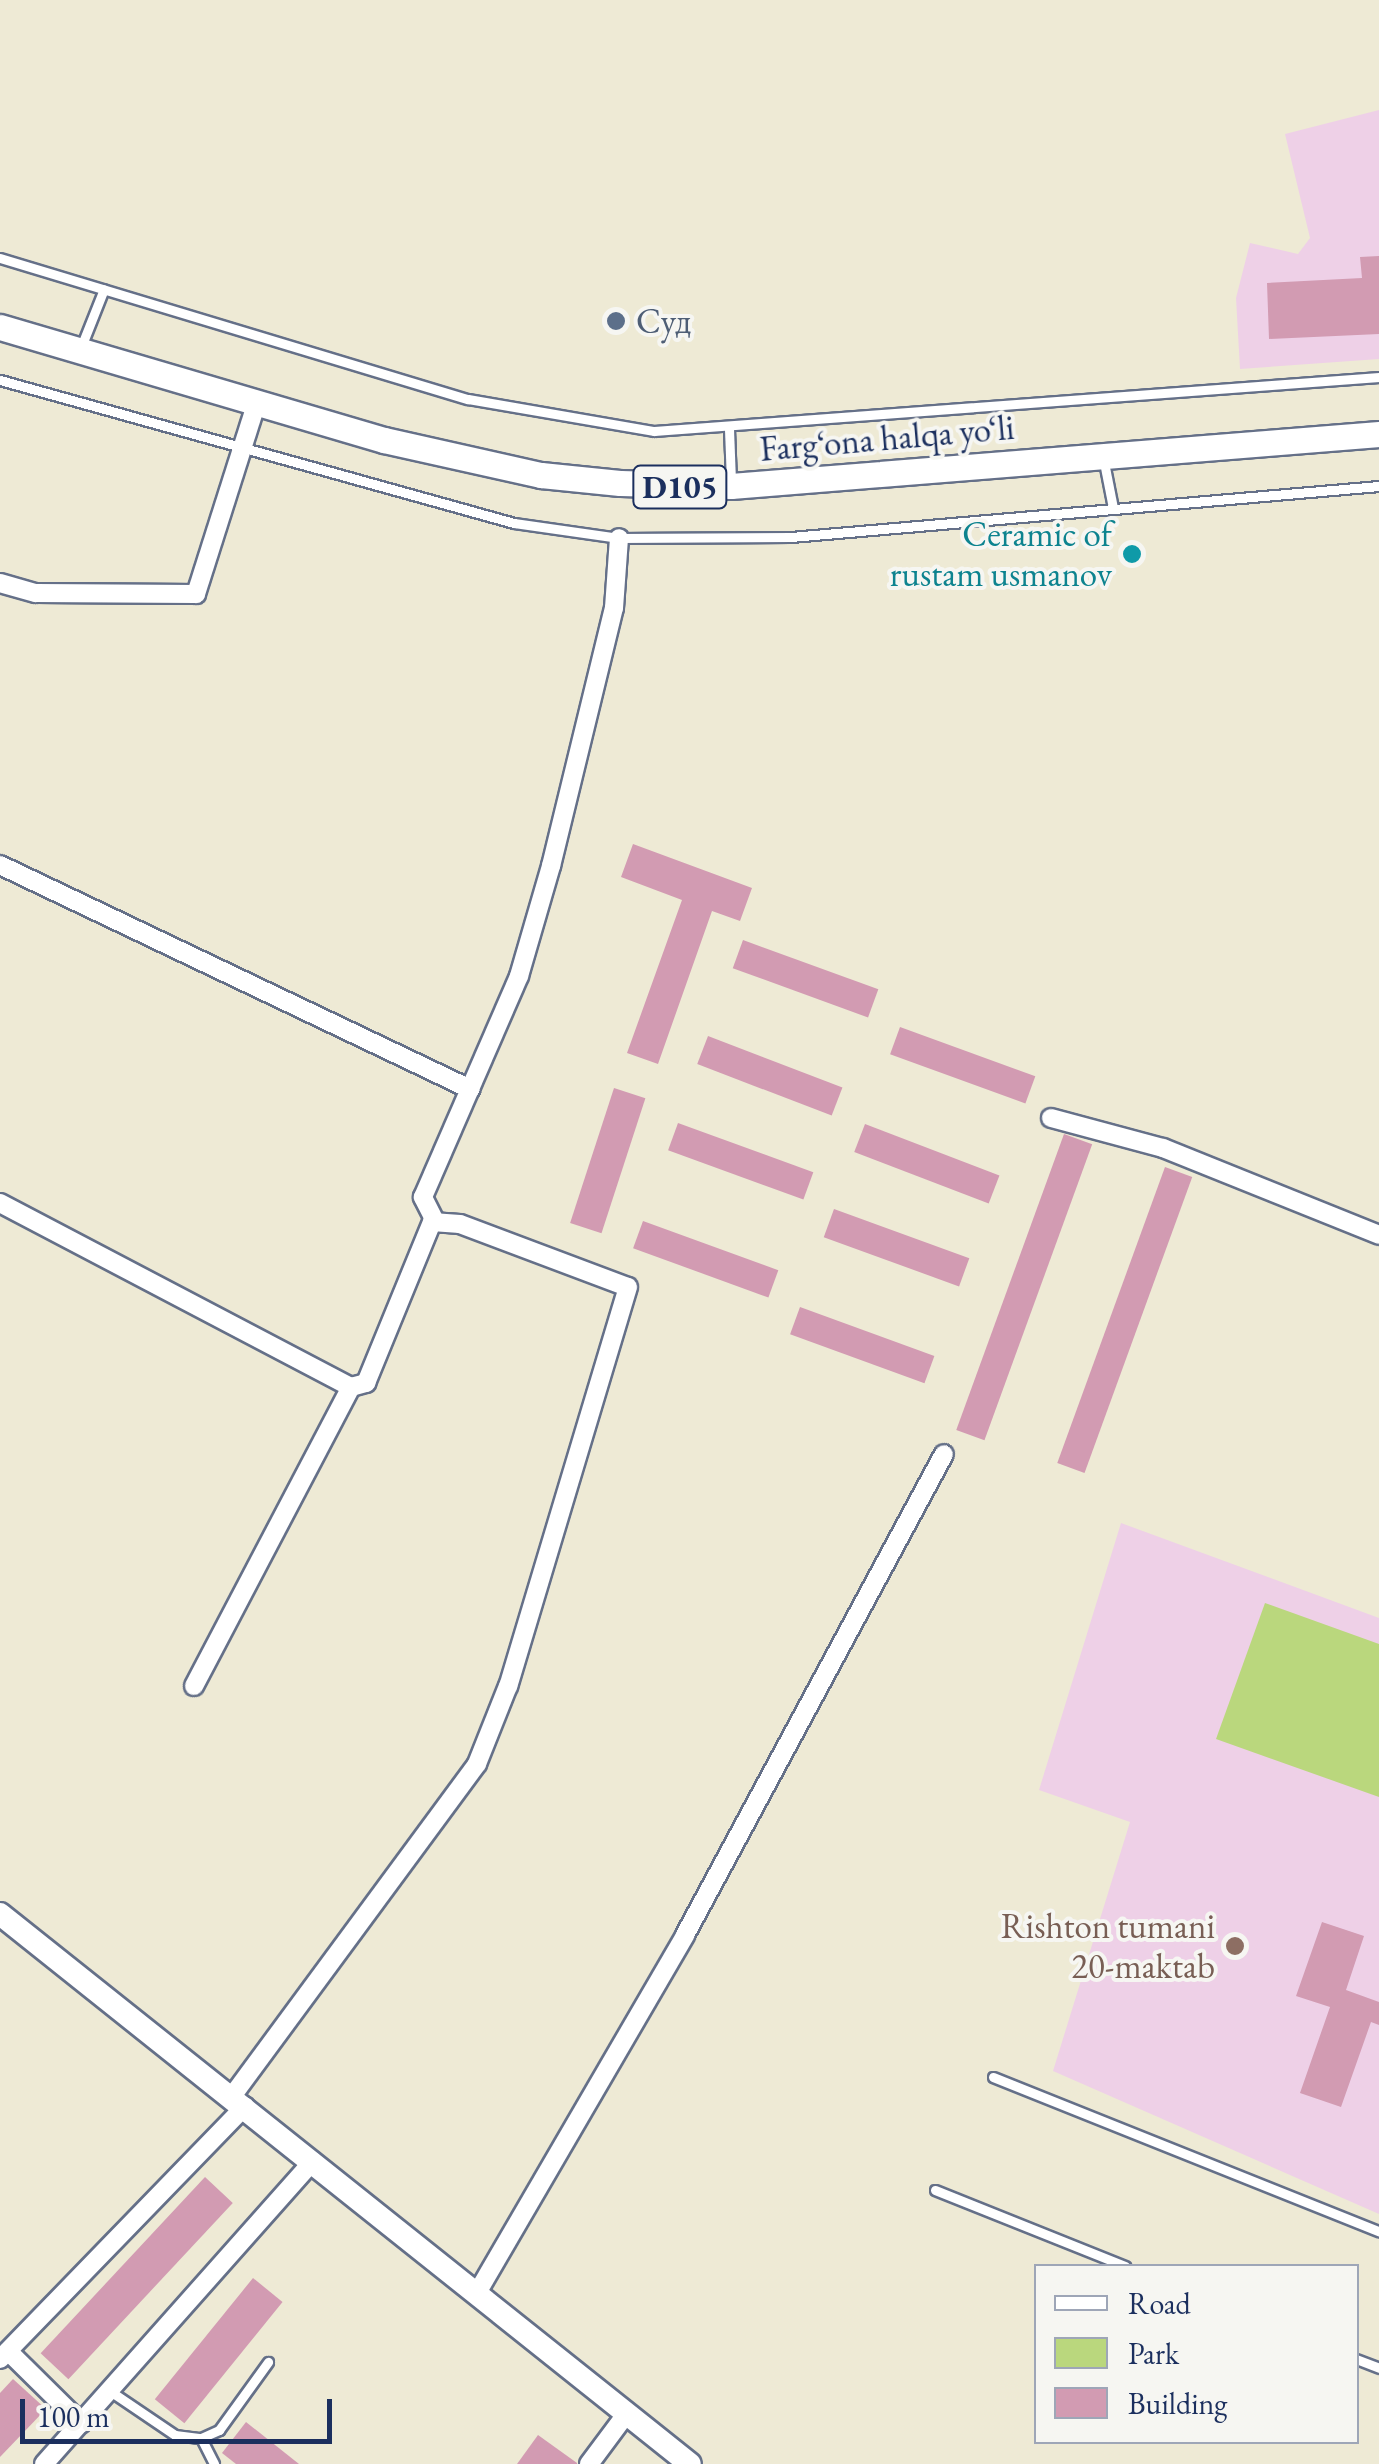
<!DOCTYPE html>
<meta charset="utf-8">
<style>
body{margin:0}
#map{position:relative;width:1379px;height:2464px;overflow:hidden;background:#eeead5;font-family:"EB Garamond",serif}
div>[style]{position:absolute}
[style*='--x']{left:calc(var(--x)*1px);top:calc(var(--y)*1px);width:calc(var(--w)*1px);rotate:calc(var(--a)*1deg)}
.built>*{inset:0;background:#eed0e7}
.green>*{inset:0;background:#bad77d}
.building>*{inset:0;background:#d29bb2;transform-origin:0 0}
.roads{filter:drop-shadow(2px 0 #657088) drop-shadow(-2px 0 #657088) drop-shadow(0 2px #657088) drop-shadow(0 -2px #657088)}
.lane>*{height:9px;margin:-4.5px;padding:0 4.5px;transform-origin:4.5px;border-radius:4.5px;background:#fff}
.street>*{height:18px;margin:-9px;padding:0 9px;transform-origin:9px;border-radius:9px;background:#fff}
.secondary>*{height:22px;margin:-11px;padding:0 11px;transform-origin:11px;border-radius:11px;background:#fff}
.primary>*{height:25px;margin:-12.5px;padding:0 12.5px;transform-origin:12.5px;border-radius:12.5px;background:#fff}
.dots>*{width:28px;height:28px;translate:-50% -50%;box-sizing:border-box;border:5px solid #f6f6f2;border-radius:50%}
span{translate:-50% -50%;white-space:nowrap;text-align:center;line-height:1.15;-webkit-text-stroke:8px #f6f6f2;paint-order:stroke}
.shield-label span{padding:2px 8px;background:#f6f6f2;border:2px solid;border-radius:8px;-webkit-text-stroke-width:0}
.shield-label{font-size:32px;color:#1b2f5e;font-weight:700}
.service-label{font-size:35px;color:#4e5e75}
.left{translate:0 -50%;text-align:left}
.street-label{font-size:35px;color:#1b2f5e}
.culture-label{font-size:35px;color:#0d838f}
.right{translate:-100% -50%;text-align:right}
.education-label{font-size:35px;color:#785e54}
.legend{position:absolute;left:1034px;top:2264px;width:325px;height:180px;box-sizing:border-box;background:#f6f6f2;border:2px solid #9ea6b7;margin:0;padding:12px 18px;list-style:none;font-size:30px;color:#1b2f5e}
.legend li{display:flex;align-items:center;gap:20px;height:50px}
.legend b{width:50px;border:2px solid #9ea6b7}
.scale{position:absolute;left:20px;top:2399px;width:312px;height:45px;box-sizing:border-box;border:5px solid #1b2f5e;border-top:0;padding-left:12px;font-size:30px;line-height:35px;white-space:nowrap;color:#1b2f5e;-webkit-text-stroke:8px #f6f6f2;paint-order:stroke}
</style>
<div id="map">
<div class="built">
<div style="clip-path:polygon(1379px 110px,1379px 359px,1240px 369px,1236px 298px,1250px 243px,1298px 254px,1310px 238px,1285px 134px)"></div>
<div style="clip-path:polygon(1121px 1523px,1379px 1618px,1379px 2214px,1053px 2071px,1130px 1822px,1039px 1790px)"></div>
</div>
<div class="green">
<div style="clip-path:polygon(1265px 1603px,1379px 1644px,1379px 1797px,1216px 1739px)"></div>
</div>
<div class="building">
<div style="clip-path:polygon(1379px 256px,1379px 334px,1269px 339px,1267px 283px,1362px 278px,1360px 257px)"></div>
<div style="clip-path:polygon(633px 844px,752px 888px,740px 921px,712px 911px,658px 1064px,627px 1053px,682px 900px,621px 877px)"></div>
<div style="left:743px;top:940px;width:144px;height:30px;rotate:20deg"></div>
<div style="left:900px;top:1027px;width:144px;height:29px;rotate:20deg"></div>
<div style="left:708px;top:1036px;width:144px;height:30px;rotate:21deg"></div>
<div style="left:614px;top:1088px;width:33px;height:142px;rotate:18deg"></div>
<div style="left:678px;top:1123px;width:144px;height:29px;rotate:20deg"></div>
<div style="left:865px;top:1124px;width:144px;height:30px;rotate:21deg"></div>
<div style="left:1064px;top:1134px;width:30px;height:315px;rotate:20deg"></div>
<div style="left:1165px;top:1167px;width:29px;height:315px;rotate:20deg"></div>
<div style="left:834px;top:1209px;width:144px;height:30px;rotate:20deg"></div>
<div style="left:643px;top:1221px;width:144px;height:29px;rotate:20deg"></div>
<div style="left:800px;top:1307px;width:143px;height:29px;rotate:20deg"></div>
<div style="clip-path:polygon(1322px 1922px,1364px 1936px,1346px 1990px,1379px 2002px,1379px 2025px,1371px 2022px,1341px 2107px,1300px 2093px,1330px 2007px,1296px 1996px)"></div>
<div style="left:205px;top:2177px;width:38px;height:241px;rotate:43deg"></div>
<div style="left:253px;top:2278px;width:38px;height:156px;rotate:39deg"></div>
<div style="clip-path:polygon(13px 2379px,46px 2409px,0 2457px,0 2393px)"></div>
<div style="clip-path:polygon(246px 2422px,299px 2464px,236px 2464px,222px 2453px)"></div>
<div style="clip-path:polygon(538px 2435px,577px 2463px,577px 2464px,517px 2464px)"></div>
</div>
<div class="roads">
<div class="lane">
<div style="--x:0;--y:258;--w:489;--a:16.8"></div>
<div style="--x:468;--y:399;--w:189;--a:9.8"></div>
<div style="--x:654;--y:431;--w:727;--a:-4.26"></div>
<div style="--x:81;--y:347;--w:62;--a:-68.4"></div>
<div style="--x:0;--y:380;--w:534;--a:15.55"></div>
<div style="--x:514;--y:523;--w:106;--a:8.1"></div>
<div style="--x:619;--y:538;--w:172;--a:-0.3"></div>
<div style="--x:791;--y:537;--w:590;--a:-4.96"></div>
<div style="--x:729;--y:429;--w:52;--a:87.8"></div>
<div style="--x:1103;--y:457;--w:52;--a:78.9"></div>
<div style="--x:993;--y:2077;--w:416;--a:21.8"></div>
<div style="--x:935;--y:2190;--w:205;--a:21.8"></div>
<div style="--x:1356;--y:2359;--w:25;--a:21"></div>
<div style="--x:110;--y:2391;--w:78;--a:34.1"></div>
<div style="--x:175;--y:2435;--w:26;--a:7"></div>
<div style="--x:201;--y:2438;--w:20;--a:-24"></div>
<div style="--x:219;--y:2430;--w:84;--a:-54.2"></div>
<div style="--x:201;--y:2438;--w:29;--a:63"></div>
</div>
<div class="street">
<div style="--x:0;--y:583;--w:37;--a:16"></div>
<div style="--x:36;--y:593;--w:160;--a:0.4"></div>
<div style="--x:196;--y:594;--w:201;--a:-72.4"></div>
<div style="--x:0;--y:865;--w:521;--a:25.48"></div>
<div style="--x:1051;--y:1118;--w:116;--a:15"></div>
<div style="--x:1163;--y:1148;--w:233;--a:21.9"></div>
<div style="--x:0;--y:1203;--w:396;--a:27.7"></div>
<div style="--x:351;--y:1387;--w:16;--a:-15"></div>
<div style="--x:366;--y:1383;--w:174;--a:-67.7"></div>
<div style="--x:432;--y:1222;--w:28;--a:4"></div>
<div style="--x:460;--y:1224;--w:179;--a:20.6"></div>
<div style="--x:628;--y:1287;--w:417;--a:106.7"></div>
<div style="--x:508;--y:1686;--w:84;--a:111.7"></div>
<div style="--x:477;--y:1764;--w:413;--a:126.4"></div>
<div style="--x:435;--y:1221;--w:27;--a:-117"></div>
<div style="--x:423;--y:1197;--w:241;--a:-66.5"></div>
<div style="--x:519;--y:976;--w:115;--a:-73.8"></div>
<div style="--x:551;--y:866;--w:266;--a:-76.3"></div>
<div style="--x:614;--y:608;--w:70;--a:-85.9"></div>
<div style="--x:194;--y:1686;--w:338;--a:-62.3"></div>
<div style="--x:477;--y:2293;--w:414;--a:-59.8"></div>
<div style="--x:685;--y:1935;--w:546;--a:-61.7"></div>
<div style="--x:8;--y:2351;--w:103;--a:44.6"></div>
<div style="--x:0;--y:2359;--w:352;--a:-45.9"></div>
<div style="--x:44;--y:2464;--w:405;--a:-48.4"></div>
<div style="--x:589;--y:2464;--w:64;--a:-53.3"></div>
</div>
<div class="secondary">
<div style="--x:0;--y:1914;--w:882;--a:38.56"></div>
</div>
<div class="primary">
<div style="--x:0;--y:327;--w:400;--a:16.4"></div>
<div style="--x:384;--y:440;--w:161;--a:12.6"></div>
<div style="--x:541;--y:475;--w:79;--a:5.8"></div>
<div style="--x:620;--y:483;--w:111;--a:1.5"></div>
<div style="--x:731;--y:486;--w:650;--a:-4.59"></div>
</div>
</div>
<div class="dots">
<div style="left:616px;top:321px;background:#5c6f8a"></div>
<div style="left:1132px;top:554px;background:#0f9aa8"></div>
<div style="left:1235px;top:1946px;background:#8d6e63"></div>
</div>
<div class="shield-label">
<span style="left:680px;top:487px">D105</span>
</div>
<div class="service-label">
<span class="left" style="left:636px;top:321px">Суд</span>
</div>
<div class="street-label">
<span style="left:887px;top:438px;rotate:-5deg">Farg‘ona halqa yo‘li</span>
</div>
<div class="culture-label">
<span class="right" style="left:1112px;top:554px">Ceramic of<br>rustam usmanov</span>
</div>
<div class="education-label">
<span class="right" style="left:1215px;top:1946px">Rishton tumani<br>20-maktab</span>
</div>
<ul class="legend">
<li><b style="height:12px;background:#fff"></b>Road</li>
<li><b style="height:28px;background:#bad77d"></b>Park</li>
<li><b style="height:28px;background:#d29bb2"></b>Building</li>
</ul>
<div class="scale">100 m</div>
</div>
